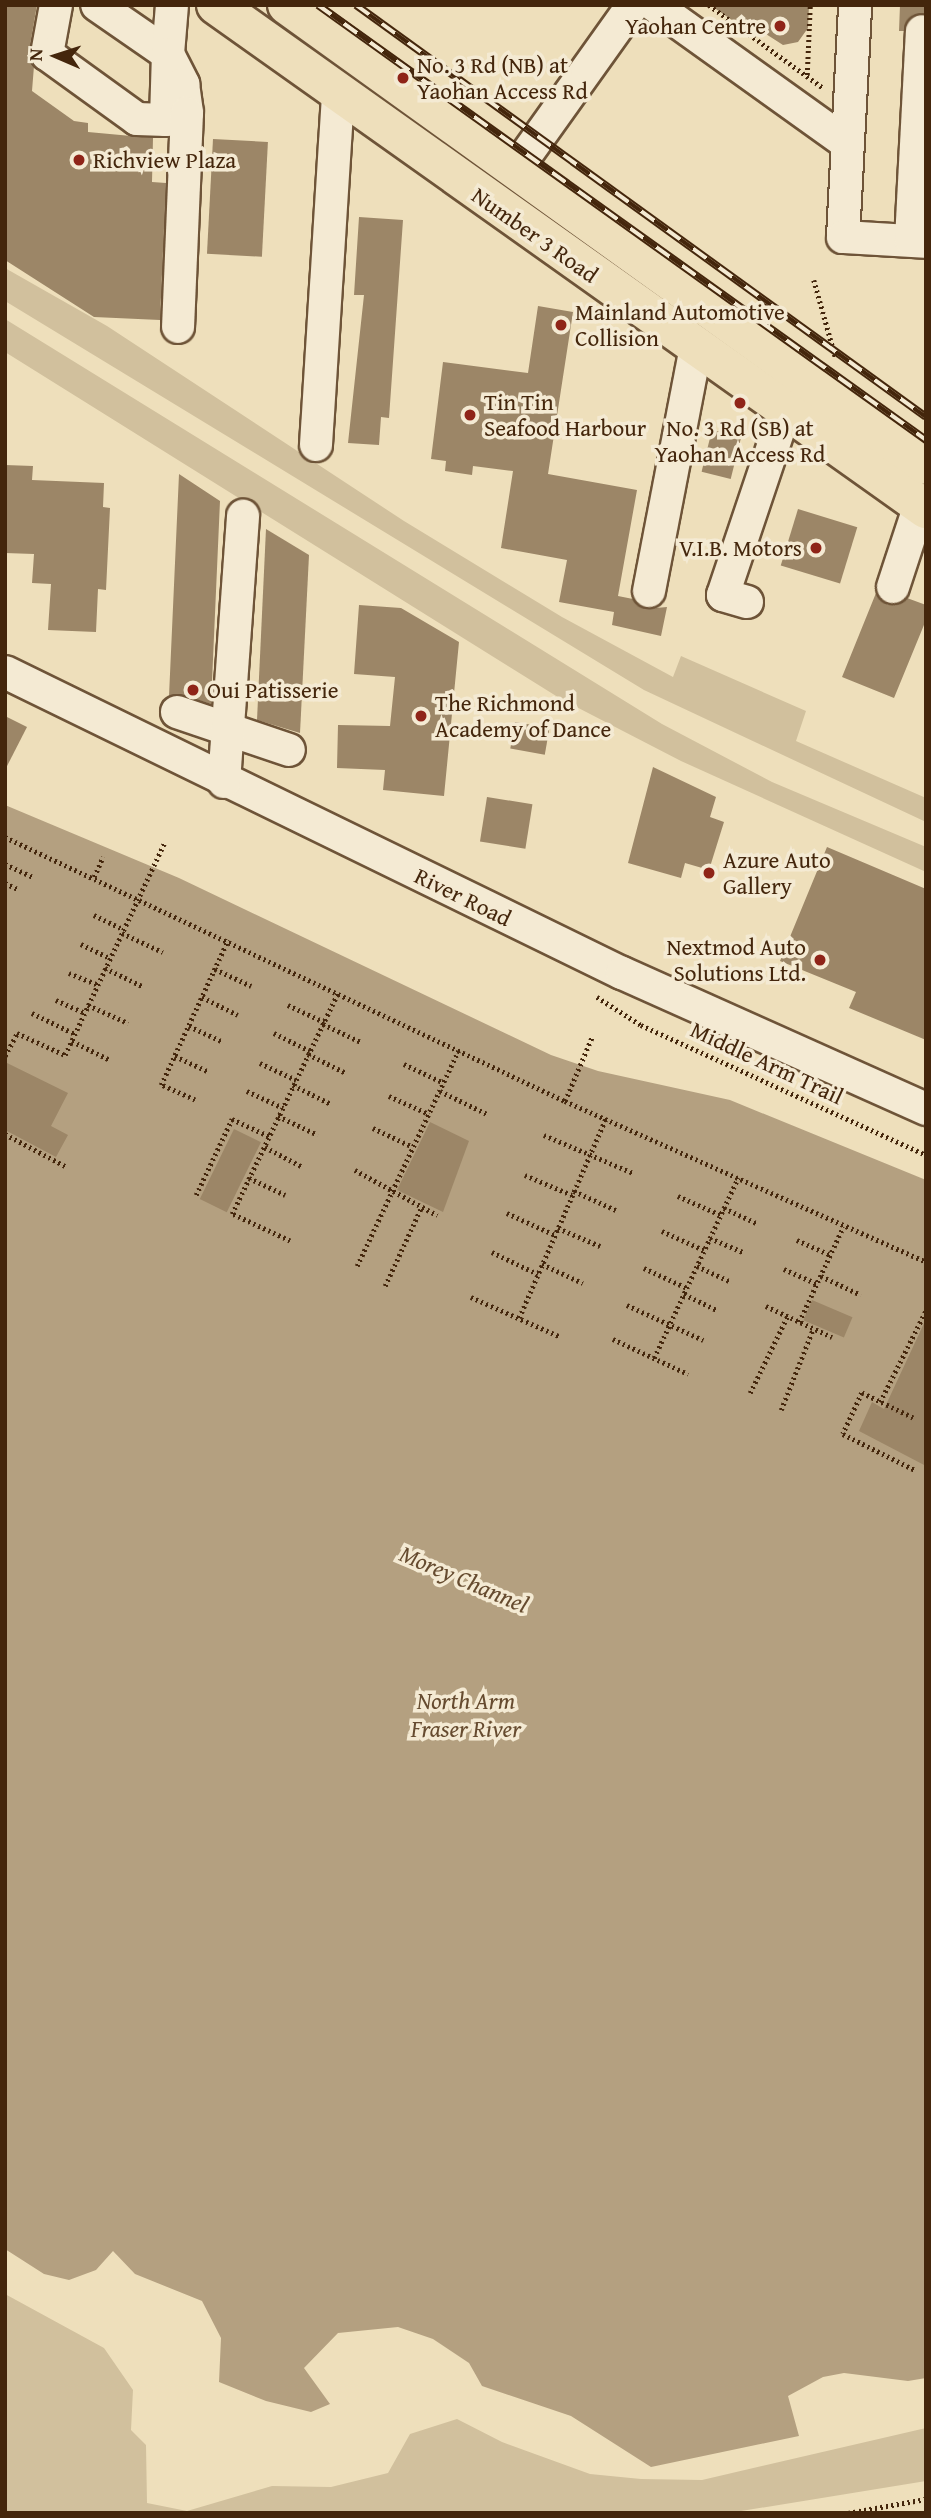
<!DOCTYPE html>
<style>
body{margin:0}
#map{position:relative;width:931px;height:2518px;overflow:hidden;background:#eedfbb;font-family:"Gentium Book Plus",serif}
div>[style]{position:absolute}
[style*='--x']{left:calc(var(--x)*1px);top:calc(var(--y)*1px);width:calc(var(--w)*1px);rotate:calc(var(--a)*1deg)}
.green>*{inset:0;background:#d1c09d}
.water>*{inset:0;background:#b4a080}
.building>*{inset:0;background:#9c8667;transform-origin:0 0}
.path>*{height:4.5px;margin-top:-2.25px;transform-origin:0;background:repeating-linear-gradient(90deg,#44260c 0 2px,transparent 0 5.5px)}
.roads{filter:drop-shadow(2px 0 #6e5438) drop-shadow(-2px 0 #6e5438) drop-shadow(0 2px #6e5438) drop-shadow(0 -2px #6e5438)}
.minor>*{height:32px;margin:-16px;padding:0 16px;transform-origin:16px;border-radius:16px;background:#f4ead3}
.major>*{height:38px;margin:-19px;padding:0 19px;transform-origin:19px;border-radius:19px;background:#eedfbb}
.rail>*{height:8px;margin-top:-4px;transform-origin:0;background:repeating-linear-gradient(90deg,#f4ead3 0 16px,#44260c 0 32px);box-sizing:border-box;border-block:2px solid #44260c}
.dots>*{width:19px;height:19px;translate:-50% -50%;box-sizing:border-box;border:4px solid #f4ead3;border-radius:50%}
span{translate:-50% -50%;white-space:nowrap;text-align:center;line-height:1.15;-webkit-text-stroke:7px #f4ead3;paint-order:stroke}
.poi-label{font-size:23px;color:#44260c}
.right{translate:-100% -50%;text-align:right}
.left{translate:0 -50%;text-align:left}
.street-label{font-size:23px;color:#44260c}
.water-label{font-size:24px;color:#664b2f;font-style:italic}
.frame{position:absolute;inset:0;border:7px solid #44260c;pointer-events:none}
.north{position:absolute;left:21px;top:21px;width:70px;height:70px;-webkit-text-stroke:5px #f4ead3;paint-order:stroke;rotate:273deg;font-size:19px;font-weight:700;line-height:28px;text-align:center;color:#44260c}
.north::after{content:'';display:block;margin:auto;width:24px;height:32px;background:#44260c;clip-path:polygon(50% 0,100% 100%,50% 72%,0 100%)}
</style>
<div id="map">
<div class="green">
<div style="clip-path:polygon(5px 268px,107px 326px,404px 521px,562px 617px,673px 677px,681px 656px,806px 711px,796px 741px,926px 798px,926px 822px,644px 690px,5px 301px)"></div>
<div style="clip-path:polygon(5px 319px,662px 724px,772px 782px,926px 847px,926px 872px,681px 761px,561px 699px,5px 352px)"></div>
<div style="clip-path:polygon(5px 2294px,104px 2348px,133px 2390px,131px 2430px,146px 2445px,147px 2503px,187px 2511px,272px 2486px,331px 2487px,388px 2473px,410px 2434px,457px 2419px,502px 2442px,590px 2474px,641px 2479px,702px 2480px,926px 2428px,926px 2481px,729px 2513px,5px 2513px)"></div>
</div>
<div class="water">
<div style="clip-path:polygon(5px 805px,179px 878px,551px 1055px,598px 1071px,730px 1100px,926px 1180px,926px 2378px,908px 2381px,844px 2373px,823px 2377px,788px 2396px,799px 2436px,651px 2467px,571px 2416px,482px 2386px,469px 2363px,433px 2339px,398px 2327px,338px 2333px,304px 2368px,330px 2404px,311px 2412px,266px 2401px,219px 2382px,221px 2338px,202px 2301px,135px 2274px,113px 2251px,96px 2270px,69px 2280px,44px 2274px,5px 2249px)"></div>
</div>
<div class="building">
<div style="clip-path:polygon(5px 5px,37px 5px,29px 51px,34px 66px,32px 91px,74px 121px,88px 123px,88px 132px,153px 138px,152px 182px,166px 183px,160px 320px,94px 317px,5px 260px)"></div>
<div style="clip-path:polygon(710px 5px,809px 5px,808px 28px,798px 42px,783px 45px,749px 23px,745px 29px)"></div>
<div style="clip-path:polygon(900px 5px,926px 5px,926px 13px,913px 15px,904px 31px,899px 31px)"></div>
<div style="left:213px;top:139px;width:55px;height:115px;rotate:3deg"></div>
<div style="clip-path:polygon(359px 217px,403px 220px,389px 418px,381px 417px,379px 445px,348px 443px,364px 295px,354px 295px)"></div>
<div style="clip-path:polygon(538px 306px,573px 312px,548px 474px,637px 490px,618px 596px,633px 599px,645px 609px,667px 607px,661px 636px,612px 625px,614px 612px,559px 602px,567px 560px,501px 548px,513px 471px,473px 466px,472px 475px,445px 471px,446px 461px,431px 459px,443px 362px,528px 373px)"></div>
<div style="left:712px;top:430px;width:30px;height:43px;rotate:14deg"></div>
<div style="clip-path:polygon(5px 465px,33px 466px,32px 480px,104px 483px,103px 507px,110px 508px,106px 590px,98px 589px,96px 632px,48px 630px,51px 584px,32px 583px,34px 554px,5px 553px)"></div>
<div style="clip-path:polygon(179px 474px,220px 501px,211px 704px,183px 695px,169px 696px)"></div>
<div style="left:798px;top:509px;width:62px;height:59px;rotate:17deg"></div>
<div style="clip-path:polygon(266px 529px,309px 555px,300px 733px,257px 720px)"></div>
<div style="clip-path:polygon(876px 593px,888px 605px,907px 598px,926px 605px,926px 620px,894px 698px,842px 677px)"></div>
<div style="clip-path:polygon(359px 605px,401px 608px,459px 642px,444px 796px,383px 790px,385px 770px,337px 768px,338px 725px,390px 726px,395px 677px,354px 674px)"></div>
<div style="clip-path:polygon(5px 716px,27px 727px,5px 770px)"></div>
<div style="left:515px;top:722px;width:35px;height:27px;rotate:10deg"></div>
<div style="clip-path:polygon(653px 767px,716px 797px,710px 817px,724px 822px,709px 870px,685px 863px,681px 878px,628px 863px)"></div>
<div style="left:487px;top:797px;width:46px;height:45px;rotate:9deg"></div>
<div style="clip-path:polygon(827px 847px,926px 889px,926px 1040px,849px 1008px,856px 992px,780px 961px)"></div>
<div style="clip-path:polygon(5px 1062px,68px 1093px,51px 1126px,68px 1135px,56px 1157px,5px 1130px)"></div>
<div style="clip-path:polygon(430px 1122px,469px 1141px,443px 1212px,397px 1190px)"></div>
<div style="left:234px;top:1129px;width:30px;height:78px;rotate:26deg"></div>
<div style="left:812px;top:1300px;width:44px;height:22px;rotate:23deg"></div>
<div style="clip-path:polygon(926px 1319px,926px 1466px,859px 1431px,872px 1402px,884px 1409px)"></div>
</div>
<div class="path">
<div style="--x:709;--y:5;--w:140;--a:36"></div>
<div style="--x:807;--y:75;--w:70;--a:-87.5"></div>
<div style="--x:814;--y:280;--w:82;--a:74.4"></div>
<div style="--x:5;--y:837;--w:619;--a:25.24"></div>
<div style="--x:565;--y:1101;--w:395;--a:24"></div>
<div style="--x:5;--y:864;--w:31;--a:25"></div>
<div style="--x:94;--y:877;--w:22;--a:-66"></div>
<div style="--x:5;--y:883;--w:14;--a:25"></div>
<div style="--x:94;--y:915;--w:32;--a:26"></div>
<div style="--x:122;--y:933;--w:45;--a:24.9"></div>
<div style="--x:81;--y:944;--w:32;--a:26"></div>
<div style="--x:105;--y:968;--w:43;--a:26"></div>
<div style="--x:215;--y:969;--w:40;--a:25"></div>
<div style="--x:69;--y:973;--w:31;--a:22"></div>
<div style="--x:202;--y:997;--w:40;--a:26.6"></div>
<div style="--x:597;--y:997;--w:52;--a:32.5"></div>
<div style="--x:641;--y:1025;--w:313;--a:24.5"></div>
<div style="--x:56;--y:1000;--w:32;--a:24"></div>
<div style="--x:88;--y:1005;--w:44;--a:24.2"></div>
<div style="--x:288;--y:1005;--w:40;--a:25"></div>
<div style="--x:32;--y:1013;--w:48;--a:26"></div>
<div style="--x:323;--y:1024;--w:42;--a:25.3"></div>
<div style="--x:189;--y:1026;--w:38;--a:25"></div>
<div style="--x:274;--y:1033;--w:40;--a:26.6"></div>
<div style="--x:72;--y:1041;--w:42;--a:26.6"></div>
<div style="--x:308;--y:1054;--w:42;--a:26.6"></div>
<div style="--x:5;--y:1056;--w:26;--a:-62"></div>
<div style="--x:17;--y:1033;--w:53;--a:24.6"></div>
<div style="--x:65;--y:1055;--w:235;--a:-64.9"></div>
<div style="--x:175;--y:1056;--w:38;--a:25"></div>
<div style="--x:260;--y:1063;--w:40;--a:25"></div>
<div style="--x:404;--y:1064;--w:44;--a:25.4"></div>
<div style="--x:293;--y:1085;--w:42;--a:26.6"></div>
<div style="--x:247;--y:1091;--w:40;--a:25"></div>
<div style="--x:440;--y:1091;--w:52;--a:26.1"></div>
<div style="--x:389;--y:1096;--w:44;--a:24.2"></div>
<div style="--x:195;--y:1100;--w:37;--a:-156"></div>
<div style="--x:161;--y:1085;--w:160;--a:-65.2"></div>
<div style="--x:565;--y:1101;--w:69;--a:-67.1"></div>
<div style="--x:278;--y:1116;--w:44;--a:25.4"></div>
<div style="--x:373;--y:1128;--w:44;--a:25.4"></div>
<div style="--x:5;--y:1134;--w:70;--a:28"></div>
<div style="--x:544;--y:1135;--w:97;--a:23.1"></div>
<div style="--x:265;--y:1147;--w:41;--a:27.8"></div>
<div style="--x:355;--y:1170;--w:94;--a:28.8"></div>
<div style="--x:525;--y:1175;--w:51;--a:23.1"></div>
<div style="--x:249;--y:1178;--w:40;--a:25"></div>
<div style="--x:574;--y:1191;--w:46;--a:24.3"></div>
<div style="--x:196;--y:1195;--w:84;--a:-64.7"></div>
<div style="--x:232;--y:1119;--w:41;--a:24.7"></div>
<div style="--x:678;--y:1196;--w:47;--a:23.8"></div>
<div style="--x:724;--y:1208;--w:38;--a:25"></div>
<div style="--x:507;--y:1213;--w:53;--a:24.6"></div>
<div style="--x:558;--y:1228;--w:46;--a:23.2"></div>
<div style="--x:662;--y:1231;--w:46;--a:24.3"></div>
<div style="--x:710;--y:1238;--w:38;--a:23"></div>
<div style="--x:797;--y:1240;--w:37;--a:24"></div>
<div style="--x:290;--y:1241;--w:64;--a:-155"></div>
<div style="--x:232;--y:1214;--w:245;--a:-64.4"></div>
<div style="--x:492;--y:1252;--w:51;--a:25.6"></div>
<div style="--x:542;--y:1264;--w:45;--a:24.9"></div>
<div style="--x:357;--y:1266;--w:238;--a:-64.8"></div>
<div style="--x:697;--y:1266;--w:38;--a:25"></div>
<div style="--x:644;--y:1268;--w:47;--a:24.9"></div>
<div style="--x:784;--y:1269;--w:36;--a:24"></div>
<div style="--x:821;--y:1276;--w:44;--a:25.4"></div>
<div style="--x:385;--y:1286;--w:86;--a:-65.2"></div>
<div style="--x:684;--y:1294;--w:37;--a:26"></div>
<div style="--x:471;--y:1297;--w:98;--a:24"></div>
<div style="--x:627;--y:1305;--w:84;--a:24.7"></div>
<div style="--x:766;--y:1306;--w:73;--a:25.2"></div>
<div style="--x:519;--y:1318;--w:218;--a:-66.5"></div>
<div style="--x:799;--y:1322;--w:105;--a:-65.1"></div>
<div style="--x:613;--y:1339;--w:83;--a:25"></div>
<div style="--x:654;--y:1358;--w:199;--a:-65"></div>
<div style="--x:750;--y:1393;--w:85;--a:-64"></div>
<div style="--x:880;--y:1402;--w:103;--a:-63.4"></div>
<div style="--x:781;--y:1410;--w:87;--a:-68.4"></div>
<div style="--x:913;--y:1418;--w:57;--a:-153.9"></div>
<div style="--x:862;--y:1393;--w:45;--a:114.9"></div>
<div style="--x:843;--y:1434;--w:80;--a:26.6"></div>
<div style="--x:848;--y:2513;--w:79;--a:-10.2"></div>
</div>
<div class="roads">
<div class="minor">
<div style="--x:56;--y:5;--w:50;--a:100.4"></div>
<div style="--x:47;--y:54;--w:111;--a:35.8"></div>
<div style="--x:137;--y:119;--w:29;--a:2"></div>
<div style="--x:166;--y:120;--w:66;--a:-88.3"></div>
<div style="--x:168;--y:54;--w:86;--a:-145.4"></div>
<div style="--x:172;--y:5;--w:49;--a:94.7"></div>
<div style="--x:168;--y:54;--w:34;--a:63"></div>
<div style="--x:183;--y:84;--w:29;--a:82"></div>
<div style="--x:187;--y:113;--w:214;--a:92.4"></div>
<div style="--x:654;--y:5;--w:237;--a:35.6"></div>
<div style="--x:516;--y:169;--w:201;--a:-54.5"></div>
<div style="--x:843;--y:237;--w:232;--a:-87"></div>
<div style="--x:843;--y:237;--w:83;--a:3.4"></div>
<div style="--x:911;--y:240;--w:209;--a:-87"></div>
<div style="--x:316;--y:445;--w:353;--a:-86.4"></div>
<div style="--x:893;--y:587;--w:86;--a:-71.8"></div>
<div style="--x:649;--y:591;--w:248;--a:-79.1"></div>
<div style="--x:747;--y:602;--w:25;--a:-164"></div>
<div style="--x:723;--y:595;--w:194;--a:-71.4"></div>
<div style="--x:5;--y:672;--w:687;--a:26.01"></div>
<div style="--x:622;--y:973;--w:333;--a:24.1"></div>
<div style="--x:177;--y:712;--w:118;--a:18.7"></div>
<div style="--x:224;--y:782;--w:267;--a:-85.9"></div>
</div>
<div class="major">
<div style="--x:216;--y:5;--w:871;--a:35.37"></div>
<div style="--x:287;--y:5;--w:787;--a:35.75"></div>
</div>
</div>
<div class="rail">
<div style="--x:318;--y:5;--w:748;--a:35.58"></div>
<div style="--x:356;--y:5;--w:703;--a:35.86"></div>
</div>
<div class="dots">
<div style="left:780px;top:26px;background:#8f2418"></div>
<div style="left:403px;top:78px;background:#8f2418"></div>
<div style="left:79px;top:160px;background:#8f2418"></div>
<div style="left:561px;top:325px;background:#8f2418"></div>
<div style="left:740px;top:403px;background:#8f2418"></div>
<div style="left:470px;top:415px;background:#8f2418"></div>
<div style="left:816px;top:548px;background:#8f2418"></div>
<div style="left:193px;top:690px;background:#8f2418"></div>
<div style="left:421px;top:716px;background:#8f2418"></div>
<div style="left:709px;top:873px;background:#8f2418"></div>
<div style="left:820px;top:960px;background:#8f2418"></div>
</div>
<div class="poi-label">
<span class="right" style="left:766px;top:26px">Yaohan Centre</span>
<span class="left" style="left:417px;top:78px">No. 3 Rd (NB) at<br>Yaohan Access Rd</span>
<span class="left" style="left:93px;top:160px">Richview Plaza</span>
<span class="left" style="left:575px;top:325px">Mainland Automotive<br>Collision</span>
<span class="left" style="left:484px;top:415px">Tin Tin<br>Seafood Harbour</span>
<span style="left:740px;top:441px">No. 3 Rd (SB) at<br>Yaohan Access Rd</span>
<span class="right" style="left:802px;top:548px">V.I.B. Motors</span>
<span class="left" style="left:207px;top:690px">Oui Patisserie</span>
<span class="left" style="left:435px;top:716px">The Richmond<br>Academy of Dance</span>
<span class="left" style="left:723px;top:873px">Azure Auto<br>Gallery</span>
<span class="right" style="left:806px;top:960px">Nextmod Auto<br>Solutions Ltd.</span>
</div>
<div class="street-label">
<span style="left:535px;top:235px;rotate:35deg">Number 3 Road</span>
<span style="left:463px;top:897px;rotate:26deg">River Road</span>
<span style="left:767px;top:1063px;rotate:25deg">Middle Arm Trail</span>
</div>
<div class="water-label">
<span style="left:464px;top:1579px;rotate:23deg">Morey Channel</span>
<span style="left:466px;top:1715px">North Arm<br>Fraser River</span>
</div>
<div class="frame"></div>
<div class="north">N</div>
</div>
